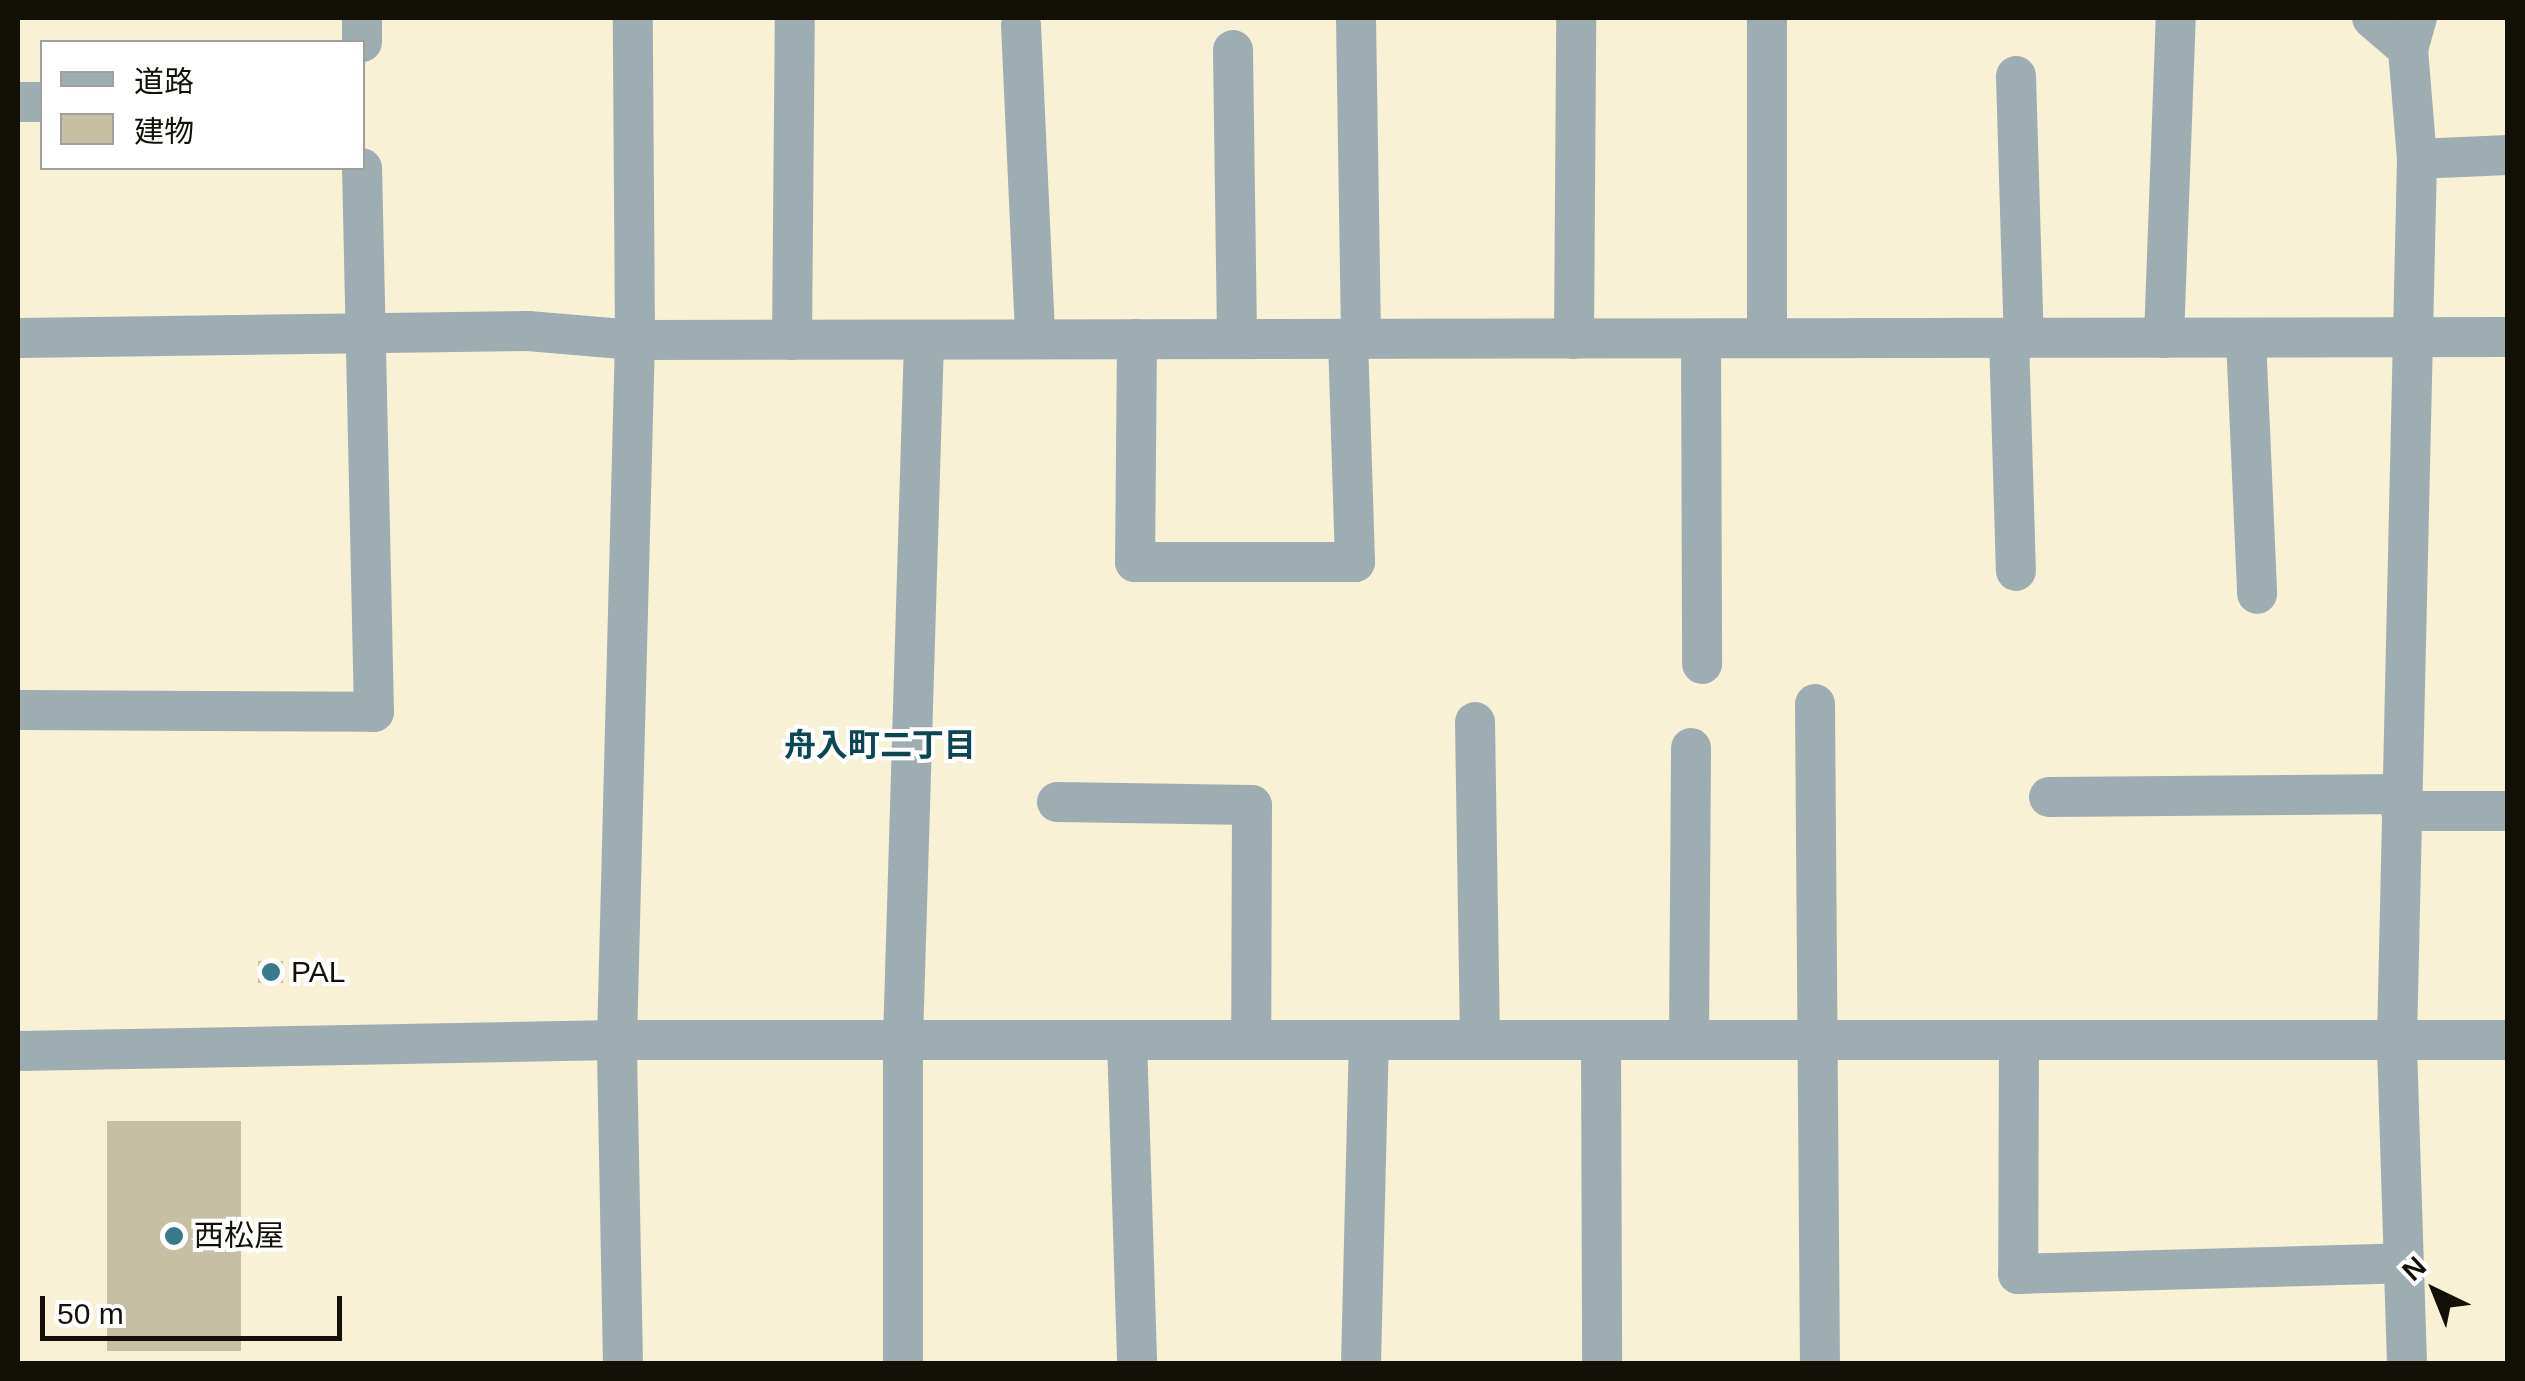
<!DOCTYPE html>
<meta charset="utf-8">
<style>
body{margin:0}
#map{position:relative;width:2525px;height:1381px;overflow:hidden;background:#f8f1d5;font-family:Arial,"Noto Sans JP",sans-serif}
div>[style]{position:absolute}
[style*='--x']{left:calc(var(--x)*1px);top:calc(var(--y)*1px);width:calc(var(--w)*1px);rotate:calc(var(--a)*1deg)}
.building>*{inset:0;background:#c6bfa4;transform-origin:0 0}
.minor>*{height:40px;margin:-20px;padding:0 20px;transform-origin:20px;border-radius:20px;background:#9eadb1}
.dots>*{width:28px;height:28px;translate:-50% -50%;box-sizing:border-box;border:5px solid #fff;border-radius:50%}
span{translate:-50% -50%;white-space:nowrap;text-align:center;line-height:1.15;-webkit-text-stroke:8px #fff;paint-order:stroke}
.poi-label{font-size:30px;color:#131007}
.left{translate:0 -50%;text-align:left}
.neighbourhood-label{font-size:32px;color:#0b4653;font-weight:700}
.frame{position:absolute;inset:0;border:20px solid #131007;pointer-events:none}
.legend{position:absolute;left:40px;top:40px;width:325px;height:130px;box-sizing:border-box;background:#fff;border:2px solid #a19f9c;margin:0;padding:12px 18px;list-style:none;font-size:30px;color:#131007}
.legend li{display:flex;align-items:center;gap:20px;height:50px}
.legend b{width:50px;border:2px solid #a19f9c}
.north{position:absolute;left:2385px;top:1241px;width:100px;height:100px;-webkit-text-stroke:8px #fff;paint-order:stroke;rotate:317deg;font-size:28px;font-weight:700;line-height:40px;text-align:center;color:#131007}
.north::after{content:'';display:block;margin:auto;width:35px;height:45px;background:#131007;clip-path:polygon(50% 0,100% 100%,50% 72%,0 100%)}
.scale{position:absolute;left:40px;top:1296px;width:302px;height:45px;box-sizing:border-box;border:5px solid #131007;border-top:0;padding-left:12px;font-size:30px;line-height:35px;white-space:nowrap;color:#131007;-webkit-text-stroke:8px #fff;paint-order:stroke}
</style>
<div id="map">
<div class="building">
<div style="left:258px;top:961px;width:25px;height:22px"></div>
<div style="left:107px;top:1121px;width:134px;height:230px"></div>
</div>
<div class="minor">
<div style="--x:1356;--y:18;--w:321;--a:89.1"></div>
<div style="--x:1767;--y:18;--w:320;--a:90"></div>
<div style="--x:2372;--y:18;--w:48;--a:40.7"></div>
<div style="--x:1021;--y:25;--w:314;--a:87.4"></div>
<div style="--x:362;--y:42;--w:24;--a:-90"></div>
<div style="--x:1233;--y:50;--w:289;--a:89.2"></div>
<div style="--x:2016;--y:76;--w:262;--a:88.3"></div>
<div style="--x:18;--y:102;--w:24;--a:0"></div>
<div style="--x:2417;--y:159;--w:91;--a:-2.5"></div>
<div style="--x:18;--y:338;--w:510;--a:-0.79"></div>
<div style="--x:528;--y:331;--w:107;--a:4.8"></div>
<div style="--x:635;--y:340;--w:1873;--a:-0.09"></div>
<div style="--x:2009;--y:338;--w:233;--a:88.3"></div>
<div style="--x:2164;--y:338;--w:320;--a:-87.9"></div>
<div style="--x:2246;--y:338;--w:256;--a:87.5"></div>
<div style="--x:1137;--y:339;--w:223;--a:90.5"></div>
<div style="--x:1135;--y:562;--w:220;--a:0"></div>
<div style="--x:1355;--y:562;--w:223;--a:-91.8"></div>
<div style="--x:1574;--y:339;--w:321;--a:-89.6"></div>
<div style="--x:1701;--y:339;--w:325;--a:89.8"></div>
<div style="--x:792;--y:340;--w:322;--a:-89.5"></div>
<div style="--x:1815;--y:704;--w:660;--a:89.57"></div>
<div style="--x:18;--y:710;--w:356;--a:0.3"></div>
<div style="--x:374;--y:712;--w:544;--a:-91.26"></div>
<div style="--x:1475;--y:722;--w:318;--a:89.1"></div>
<div style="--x:2049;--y:797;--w:352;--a:-0.5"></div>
<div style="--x:1057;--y:802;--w:195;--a:0.9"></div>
<div style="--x:1252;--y:805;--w:235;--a:90.2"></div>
<div style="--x:2401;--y:811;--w:107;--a:0"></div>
<div style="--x:1127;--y:1040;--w:324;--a:88.2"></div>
<div style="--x:1601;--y:1040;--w:324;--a:89.8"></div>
<div style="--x:1689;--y:1040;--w:292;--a:-89.6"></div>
<div style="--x:2019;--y:1040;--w:234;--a:90.2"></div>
<div style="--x:2018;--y:1274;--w:386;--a:-1.6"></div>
<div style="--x:18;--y:1051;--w:599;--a:-1.05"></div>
<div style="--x:617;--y:1040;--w:1891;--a:0"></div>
<div style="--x:623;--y:1364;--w:324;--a:-91.1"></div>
<div style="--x:617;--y:1040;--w:700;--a:-88.53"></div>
<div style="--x:635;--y:340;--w:322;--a:-90.4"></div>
<div style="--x:903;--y:1364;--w:324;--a:-90"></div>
<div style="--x:903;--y:1040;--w:700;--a:-88.28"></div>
<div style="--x:1361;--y:1364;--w:324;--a:-88.6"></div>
<div style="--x:2407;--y:1364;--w:324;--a:-91.8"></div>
<div style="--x:2397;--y:1040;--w:881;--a:-88.7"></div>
<div style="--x:2417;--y:159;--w:110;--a:-94.7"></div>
<div style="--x:2408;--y:49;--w:32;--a:-74"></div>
</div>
<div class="dots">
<div style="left:271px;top:972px;background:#387a8b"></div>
<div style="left:174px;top:1236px;background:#387a8b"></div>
</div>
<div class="poi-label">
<span class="left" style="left:291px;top:972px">PAL</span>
<span class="left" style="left:194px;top:1236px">西松屋</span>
</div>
<div class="neighbourhood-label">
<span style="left:880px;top:745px">舟入町二丁目</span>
</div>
<div class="frame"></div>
<ul class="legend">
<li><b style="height:12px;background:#9eadb1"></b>道路</li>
<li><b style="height:28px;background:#c6bfa4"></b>建物</li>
</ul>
<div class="north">N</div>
<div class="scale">50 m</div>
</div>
